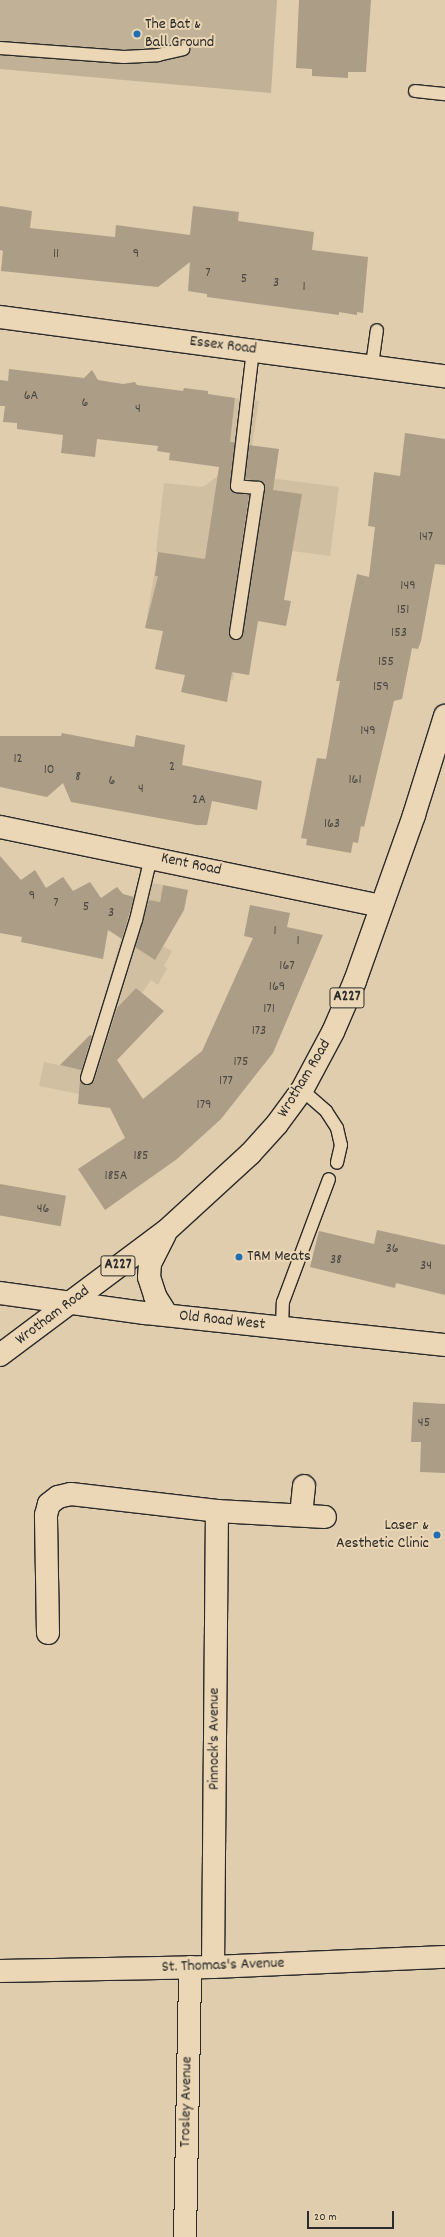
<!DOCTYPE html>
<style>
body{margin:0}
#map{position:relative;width:445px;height:2237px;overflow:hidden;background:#e0cdad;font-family:Dekko,sans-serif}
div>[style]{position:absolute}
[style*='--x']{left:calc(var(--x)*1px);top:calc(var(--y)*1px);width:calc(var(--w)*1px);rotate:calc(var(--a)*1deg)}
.built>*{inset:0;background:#d0bfa1}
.green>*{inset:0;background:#c1b297}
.building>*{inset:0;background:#ab9d86;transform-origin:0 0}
.roads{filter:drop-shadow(1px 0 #2b2b2b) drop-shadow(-1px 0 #2b2b2b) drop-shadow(0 1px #2b2b2b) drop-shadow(0 -1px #2b2b2b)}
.service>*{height:12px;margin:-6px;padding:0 6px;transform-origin:6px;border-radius:6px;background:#ebd7b5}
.minor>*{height:22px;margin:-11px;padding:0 11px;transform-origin:11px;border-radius:11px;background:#ebd7b5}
.secondary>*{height:22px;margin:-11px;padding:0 11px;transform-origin:11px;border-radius:11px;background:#ebd7b5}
.primary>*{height:22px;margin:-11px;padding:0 11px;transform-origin:11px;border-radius:11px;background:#ebd7b5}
.dots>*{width:11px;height:11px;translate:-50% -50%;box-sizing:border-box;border:2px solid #ebd7b5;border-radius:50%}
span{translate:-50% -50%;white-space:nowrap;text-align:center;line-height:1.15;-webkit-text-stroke:4px #ebd7b5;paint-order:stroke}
.number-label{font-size:14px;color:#4b4842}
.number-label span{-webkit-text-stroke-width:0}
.shield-label span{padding:1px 3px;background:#ebd7b5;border:1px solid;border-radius:3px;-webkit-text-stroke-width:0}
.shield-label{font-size:15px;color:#2b2b2b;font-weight:700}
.poi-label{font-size:16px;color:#2b2b2b}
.left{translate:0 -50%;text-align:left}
.right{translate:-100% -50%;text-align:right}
.street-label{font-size:16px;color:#2b2b2b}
.scale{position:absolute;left:307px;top:2211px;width:87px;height:18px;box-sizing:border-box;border:2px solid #2b2b2b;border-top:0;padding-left:5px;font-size:12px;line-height:14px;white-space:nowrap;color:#2b2b2b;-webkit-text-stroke:3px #ebd7b5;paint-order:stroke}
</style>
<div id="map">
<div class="built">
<div style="clip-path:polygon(235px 398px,259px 401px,247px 475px,339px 487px,330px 556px,270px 548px,249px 675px,234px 672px,233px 680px,186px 670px,163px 631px,145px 628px,158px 552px,156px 552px,164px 483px,203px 487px,219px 475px,231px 431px)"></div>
<div style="clip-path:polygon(138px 880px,163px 885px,158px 910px,170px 934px,163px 946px,172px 951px,164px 966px,167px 968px,158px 985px,151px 980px,142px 993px,136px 988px,124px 1000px,127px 1004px,115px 1015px,106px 1045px,104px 1070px,93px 1081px,93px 1086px,79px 1094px,39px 1086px,44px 1062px,83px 1070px)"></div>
</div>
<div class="green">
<div style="clip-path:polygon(0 0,277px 0,271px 93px,0 69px)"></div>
</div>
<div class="building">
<div style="clip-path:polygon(299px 0,371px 0,366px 72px,348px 72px,348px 78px,312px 76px,312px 69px,296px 68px)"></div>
<div style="clip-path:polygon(0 206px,32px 211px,30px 228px,115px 237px,116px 225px,190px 235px,193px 206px,239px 212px,238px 221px,314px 232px,312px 250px,368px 257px,363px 313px,357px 312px,357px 315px,339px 312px,339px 315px,207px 297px,207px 294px,188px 291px,190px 262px,158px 287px,1px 271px,3px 251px,0 250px)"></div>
<div style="clip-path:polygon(9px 369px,84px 378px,92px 370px,98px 380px,123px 384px,135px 382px,137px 385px,183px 391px,184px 388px,208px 391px,208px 394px,235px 398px,230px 442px,235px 442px,230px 489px,236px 493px,249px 495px,229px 632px,234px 640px,239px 640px,243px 634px,265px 489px,262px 482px,245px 479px,249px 445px,279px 449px,273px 490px,302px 494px,284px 600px,291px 601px,286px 626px,258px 621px,249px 675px,232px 672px,227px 702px,181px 692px,185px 675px,155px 669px,163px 631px,145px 628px,158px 576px,155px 576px,158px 552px,205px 559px,219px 467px,169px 460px,170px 453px,157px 451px,158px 446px,97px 439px,95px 457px,61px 453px,63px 435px,17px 429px,17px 423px,3px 422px,5px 406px,0 406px,0 380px,8px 381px)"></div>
<div style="clip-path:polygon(405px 433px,445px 439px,445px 565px,435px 564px,421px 641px,418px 649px,412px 648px,402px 699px,394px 701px,364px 827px,361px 826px,358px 843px,353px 842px,351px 853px,306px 845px,307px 839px,301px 838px,317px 758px,326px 759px,340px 681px,336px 681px,357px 574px,369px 577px,375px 527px,368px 526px,374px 472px,400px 476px)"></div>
<div style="clip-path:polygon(62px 733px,134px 747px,136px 735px,185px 745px,182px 765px,262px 781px,257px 810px,212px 801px,207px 825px,197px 825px,71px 802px,63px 783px,47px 797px,0 787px,0 736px,61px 736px)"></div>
<div style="clip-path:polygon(0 856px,21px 880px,35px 870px,46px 888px,63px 877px,73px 891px,90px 882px,101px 898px,117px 887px,123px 894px,134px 897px,122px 939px,108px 930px,103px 959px,21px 942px,22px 937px,0 933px)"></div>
<div style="clip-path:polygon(163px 885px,188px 890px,184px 910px,155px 960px,135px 947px,149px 900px,160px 902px)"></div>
<div style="clip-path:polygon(250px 905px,290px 913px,287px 927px,323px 935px,273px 1053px,221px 1119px,177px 1159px,105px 1210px,78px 1169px,125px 1138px,110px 1108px,78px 1104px,80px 1081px,88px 1085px,94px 1081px,117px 1008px,136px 988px,164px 1011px,117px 1060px,143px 1099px,202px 1051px,253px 938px,244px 936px)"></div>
<div style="clip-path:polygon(90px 1035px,92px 1036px,81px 1072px,81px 1070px,60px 1065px)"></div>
<div style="left:0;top:1184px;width:67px;height:31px;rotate:10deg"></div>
<div style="clip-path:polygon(377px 1230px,445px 1245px,445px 1295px,396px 1283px,395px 1288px,310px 1267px,319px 1231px,374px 1244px)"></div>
<div style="clip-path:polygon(413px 1402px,445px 1404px,445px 1473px,420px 1472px,421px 1442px,411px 1442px)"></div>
</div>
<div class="roads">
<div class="service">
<div style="--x:0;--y:48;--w:124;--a:4.2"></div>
<div style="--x:124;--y:57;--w:34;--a:-3"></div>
<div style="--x:158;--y:55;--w:26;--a:-13"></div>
<div style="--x:415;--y:91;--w:30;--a:6"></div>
<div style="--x:372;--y:365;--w:35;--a:-82"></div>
<div style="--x:236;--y:633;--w:147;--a:-81.4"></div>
<div style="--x:258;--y:488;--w:21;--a:-175"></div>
<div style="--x:237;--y:486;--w:137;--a:-83.3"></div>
<div style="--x:87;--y:1078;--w:165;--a:-72.8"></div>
<div style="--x:136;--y:920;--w:65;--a:-76.6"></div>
<div style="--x:302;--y:1090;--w:32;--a:41"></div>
<div style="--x:326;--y:1111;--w:20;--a:57"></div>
<div style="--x:337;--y:1128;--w:17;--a:77"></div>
<div style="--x:341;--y:1145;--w:18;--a:103"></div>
<div style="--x:282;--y:1327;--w:25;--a:-88"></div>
<div style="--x:283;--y:1302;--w:131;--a:-69.5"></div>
</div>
<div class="minor">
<div style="--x:0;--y:317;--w:449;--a:7.6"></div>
<div style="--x:0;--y:827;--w:388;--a:11.7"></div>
<div style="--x:301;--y:1515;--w:29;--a:-84"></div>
<div style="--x:48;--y:1633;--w:118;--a:-91"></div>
<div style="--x:46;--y:1515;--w:11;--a:-75"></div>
<div style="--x:49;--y:1504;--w:11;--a:-38"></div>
<div style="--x:58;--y:1497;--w:13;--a:-13"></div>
<div style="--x:71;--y:1494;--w:147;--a:6.6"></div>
<div style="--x:217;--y:1511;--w:108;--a:3.2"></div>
<div style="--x:213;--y:1967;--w:456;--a:-89.5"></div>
<div style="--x:0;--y:1971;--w:213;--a:-1.1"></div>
<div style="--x:213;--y:1967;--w:232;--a:-2.5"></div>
<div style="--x:185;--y:2237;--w:270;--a:-88.9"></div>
</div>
<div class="secondary">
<div style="--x:0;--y:1293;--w:146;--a:7.9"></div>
<div style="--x:145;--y:1313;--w:302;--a:6.1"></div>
</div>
<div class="primary">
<div style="--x:165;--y:1234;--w:33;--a:117"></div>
<div style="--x:150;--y:1263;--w:14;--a:94"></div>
<div style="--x:149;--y:1277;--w:20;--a:72"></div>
<div style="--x:155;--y:1296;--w:22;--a:58"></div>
<div style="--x:0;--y:1355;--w:207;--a:-36.8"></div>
<div style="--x:166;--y:1231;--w:114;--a:-42.5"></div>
<div style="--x:250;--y:1154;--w:40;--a:-48"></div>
<div style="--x:277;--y:1124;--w:42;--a:-53.7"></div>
<div style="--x:302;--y:1090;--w:66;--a:-61.9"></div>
<div style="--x:333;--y:1032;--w:56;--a:-66.7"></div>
<div style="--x:355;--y:981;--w:176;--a:-70.4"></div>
<div style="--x:414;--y:815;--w:104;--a:-72.6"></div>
</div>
</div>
<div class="dots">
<div style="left:137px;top:34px;background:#1f6fb2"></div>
<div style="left:239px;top:1257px;background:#1f6fb2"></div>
<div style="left:437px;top:1535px;background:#1f6fb2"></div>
</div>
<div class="number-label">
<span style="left:56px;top:254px">11</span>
<span style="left:136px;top:254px">9</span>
<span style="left:208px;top:273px">7</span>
<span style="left:244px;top:279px">5</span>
<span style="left:276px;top:283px">3</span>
<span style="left:304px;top:287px">1</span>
<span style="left:31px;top:396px">6A</span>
<span style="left:85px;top:403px">6</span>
<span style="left:138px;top:409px">4</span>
<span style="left:426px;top:537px">147</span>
<span style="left:408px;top:586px">149</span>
<span style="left:403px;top:610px">151</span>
<span style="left:399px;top:633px">153</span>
<span style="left:386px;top:662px">155</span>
<span style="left:381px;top:687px">159</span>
<span style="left:368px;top:731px">149</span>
<span style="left:18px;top:759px">12</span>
<span style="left:172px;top:767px">2</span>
<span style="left:49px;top:770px">10</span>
<span style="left:78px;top:777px">8</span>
<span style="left:355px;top:780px">161</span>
<span style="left:112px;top:781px">6</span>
<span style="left:141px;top:789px">4</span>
<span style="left:199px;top:800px">2A</span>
<span style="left:332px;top:824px">163</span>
<span style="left:32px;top:896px">9</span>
<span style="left:56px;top:903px">7</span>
<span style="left:86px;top:907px">5</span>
<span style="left:111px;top:913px">3</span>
<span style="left:275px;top:931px">1</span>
<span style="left:298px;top:941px">1</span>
<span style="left:287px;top:966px">167</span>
<span style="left:277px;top:987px">169</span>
<span style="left:269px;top:1009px">171</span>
<span style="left:259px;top:1031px">173</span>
<span style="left:241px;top:1062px">175</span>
<span style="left:226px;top:1081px">177</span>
<span style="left:204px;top:1105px">179</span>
<span style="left:141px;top:1156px">185</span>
<span style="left:116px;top:1176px">185A</span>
<span style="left:43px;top:1209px">46</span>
<span style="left:392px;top:1249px">36</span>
<span style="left:336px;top:1260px">38</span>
<span style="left:426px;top:1266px">34</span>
<span style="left:424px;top:1423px">45</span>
</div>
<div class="shield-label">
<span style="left:347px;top:998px">A227</span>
<span style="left:118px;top:1266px">A227</span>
</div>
<div class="poi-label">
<span class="left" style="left:145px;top:34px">The Bat &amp;<br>Ball Ground</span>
<span class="left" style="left:247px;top:1257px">TRM Meats</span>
<span class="right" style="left:429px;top:1535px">Laser &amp;<br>Aesthetic Clinic</span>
</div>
<div class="street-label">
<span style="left:223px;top:346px;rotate:7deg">Essex Road</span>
<span style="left:191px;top:865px;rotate:12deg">Kent Road</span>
<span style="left:305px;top:1079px;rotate:-59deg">Wrotham Road</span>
<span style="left:53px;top:1316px;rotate:-37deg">Wrotham Road</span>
<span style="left:222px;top:1321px;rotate:6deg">Old Road West</span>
<span style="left:215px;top:1739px;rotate:-90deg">Pinnock's Avenue</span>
<span style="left:223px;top:1966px;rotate:-2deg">St. Thomas's Avenue</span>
<span style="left:187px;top:2102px;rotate:-89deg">Trosley Avenue</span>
</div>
<div class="scale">20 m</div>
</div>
